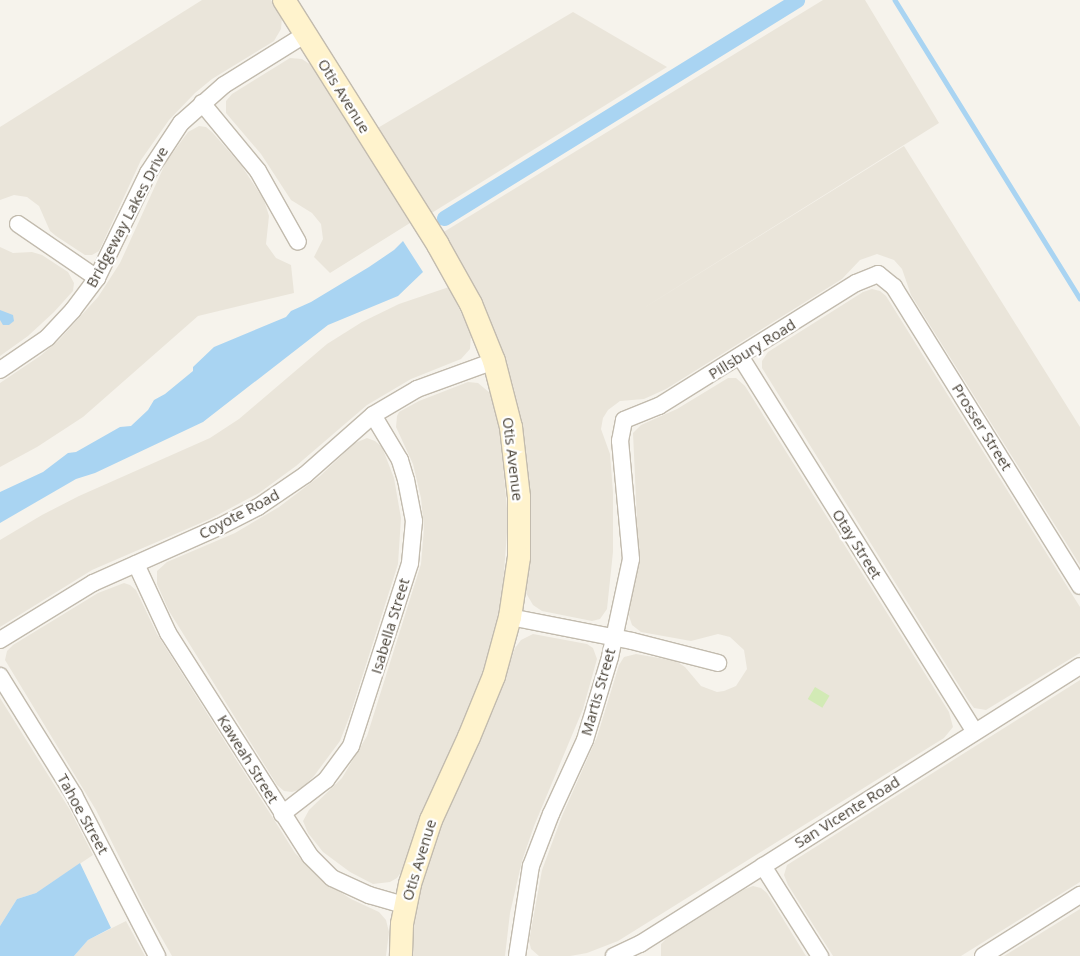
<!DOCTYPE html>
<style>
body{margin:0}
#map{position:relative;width:1080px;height:956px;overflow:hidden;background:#f6f3ec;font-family:"Open Sans",sans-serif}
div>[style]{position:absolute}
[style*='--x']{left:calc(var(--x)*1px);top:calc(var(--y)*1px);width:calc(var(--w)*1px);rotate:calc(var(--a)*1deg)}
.residential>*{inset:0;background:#eae5da}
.green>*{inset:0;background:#d2eab5;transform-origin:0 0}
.water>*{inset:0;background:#a9d4f2}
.stream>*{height:4.5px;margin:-2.25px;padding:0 2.25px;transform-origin:2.25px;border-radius:2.25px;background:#a9d4f2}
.canal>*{height:15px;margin:-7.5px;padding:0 7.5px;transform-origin:7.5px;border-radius:7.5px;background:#a9d4f2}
.roads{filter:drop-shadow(1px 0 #c2bbae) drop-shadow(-1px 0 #c2bbae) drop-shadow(0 1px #c2bbae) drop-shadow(0 -1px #c2bbae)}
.street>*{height:16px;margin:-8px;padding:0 8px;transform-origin:8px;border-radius:8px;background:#fff}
.secondary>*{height:22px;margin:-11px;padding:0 11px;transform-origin:11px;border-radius:11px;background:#fff3cd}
span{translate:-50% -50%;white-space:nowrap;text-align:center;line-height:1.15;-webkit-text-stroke:4.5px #fff;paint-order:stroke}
.street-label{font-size:15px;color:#4b4439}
</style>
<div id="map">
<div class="residential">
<div style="clip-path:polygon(202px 0,271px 0,282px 17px,281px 29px,274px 41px,212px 79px,195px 93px,169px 120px,141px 160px,99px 251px,92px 255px,85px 255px,56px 236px,50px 231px,39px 206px,27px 197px,14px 195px,0 200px,0 127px)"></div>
<div style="clip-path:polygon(823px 0,865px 0,939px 123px,639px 311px,904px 146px,1080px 427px,1080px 565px,911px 295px,902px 269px,894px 260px,877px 254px,860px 260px,842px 279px,666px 389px,644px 399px,620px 401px,608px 410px,603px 418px,601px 429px,610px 454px,613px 492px,613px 552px,607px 609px,600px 619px,592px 621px,542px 611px,533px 605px,526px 593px,531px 537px,530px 492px,525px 444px,514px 389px,505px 358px,486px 311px,442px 233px)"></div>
<div style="clip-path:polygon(573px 12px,667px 67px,430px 214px,376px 129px)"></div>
<div style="clip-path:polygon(290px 58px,302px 59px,311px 65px,410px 223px,330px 273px,314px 257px,323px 239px,321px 224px,312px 213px,291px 200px,261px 154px,226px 113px,226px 101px,232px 94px)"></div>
<div style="clip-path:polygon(199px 126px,206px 127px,212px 132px,241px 165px,264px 200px,269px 216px,266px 244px,276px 258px,291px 265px,294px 293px,198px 316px,83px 417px,37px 447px,0 467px,0 383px,40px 356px,59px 340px,98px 297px,120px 263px,166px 162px,188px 132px)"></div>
<div style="clip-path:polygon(0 247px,13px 253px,32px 252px,42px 255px,68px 272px,74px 283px,73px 291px,54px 312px,28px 336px,0 356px)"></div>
<div style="clip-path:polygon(449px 287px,471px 334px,470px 349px,461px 359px,411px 379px,367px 405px,296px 466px,259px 493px,210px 519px,92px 570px,0 627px,0 540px,42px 515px,79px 496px,210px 438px,239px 419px,327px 344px,362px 322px,399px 304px)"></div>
<div style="clip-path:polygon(872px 289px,880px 291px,886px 296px,1080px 607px,1080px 653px,986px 710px,974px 708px,968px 700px,762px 368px,762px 361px,768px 352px,863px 292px)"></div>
<div style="clip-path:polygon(728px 378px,736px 378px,745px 386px,949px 712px,953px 727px,944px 738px,618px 941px,587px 953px,570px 956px,539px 956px,531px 949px,529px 941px,542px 870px,562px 816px,597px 737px,619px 665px,624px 657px,636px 654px,676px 661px,685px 667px,701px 686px,717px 692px,724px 691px,736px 686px,747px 669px,744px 650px,730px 637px,718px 634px,691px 641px,641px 632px,632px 625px,629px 616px,635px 565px,637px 521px,633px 433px,641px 425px,677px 409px)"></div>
<div style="clip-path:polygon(468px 382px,478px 383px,490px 393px,500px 431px,508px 519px,502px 599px,481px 679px,462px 727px,424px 807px,402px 871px,397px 878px,390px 882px,373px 884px,350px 872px,323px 852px,308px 833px,303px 821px,309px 810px,342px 778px,367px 736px,421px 564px,424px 528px,421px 498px,413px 464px,396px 427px,397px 416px,399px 412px,419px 401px)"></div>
<div style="clip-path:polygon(367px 438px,375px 441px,382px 447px,394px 478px,401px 518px,398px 564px,350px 715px,340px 741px,314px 776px,301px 789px,292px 792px,284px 791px,277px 785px,169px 611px,157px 584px,157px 571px,167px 562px,235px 533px,279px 507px,320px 476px,355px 443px)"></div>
<div style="clip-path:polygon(124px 583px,130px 585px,136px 590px,157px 634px,295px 853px,320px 879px,351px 899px,379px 912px,386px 920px,389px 932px,386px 956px,172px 956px,144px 907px,96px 810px,5px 660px,7px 651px,13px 645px,98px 593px)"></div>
<div style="clip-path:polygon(533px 634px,587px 644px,593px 648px,597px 659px,583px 709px,534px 826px,522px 861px,510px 913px,505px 956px,409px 956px,420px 891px,434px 842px,495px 706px,515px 648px,521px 640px)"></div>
<div style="clip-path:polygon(1080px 680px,1080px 882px,961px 956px,833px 956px,788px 885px,784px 875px,787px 865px)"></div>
<div style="clip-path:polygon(0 698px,70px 810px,93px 855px,36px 893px,17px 899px,0 926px)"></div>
<div style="clip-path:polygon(753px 886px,761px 888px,767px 893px,806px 956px,661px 956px,661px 944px,667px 938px,745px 889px)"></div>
<div style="clip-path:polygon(1080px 909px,1080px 956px,1004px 956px)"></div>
<div style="clip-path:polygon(126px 921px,145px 956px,74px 956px,88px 940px)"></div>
</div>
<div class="green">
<div style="left:815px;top:687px;width:17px;height:14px;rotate:31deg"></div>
</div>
<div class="water">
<div style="clip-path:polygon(403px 241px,423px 272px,398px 296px,328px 325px,203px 422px,95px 473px,76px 479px,0 523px,0 492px,43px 472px,68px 453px,76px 452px,120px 427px,131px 426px,148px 410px,154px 400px,165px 394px,193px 371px,193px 367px,214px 347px,286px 317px,291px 311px,311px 302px,369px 267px,394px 250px)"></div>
<div style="clip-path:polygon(0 310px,13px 315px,14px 321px,9px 325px,3px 325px,0 320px)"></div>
<div style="clip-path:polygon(80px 863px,111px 928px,88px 940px,74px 956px,0 956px,0 926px,17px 899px,36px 893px)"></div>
</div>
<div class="stream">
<div style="--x:895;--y:0;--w:351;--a:58.2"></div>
</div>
<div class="canal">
<div style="--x:444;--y:218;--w:415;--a:-31.7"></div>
</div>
<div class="roads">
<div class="street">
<div style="--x:202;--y:103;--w:88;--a:50.5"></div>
<div style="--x:258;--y:171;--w:81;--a:60.6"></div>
<div style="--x:18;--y:224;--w:96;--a:34.4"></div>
<div style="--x:740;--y:356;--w:443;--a:58"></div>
<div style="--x:0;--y:370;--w:57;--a:-34.2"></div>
<div style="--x:47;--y:338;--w:38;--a:-47"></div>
<div style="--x:73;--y:310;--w:40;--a:-53"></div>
<div style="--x:97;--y:278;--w:117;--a:-64.1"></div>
<div style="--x:148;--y:173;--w:60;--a:-56.6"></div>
<div style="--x:181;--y:123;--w:57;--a:-41.5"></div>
<div style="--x:224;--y:85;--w:97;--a:-31.9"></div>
<div style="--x:136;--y:564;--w:76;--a:65.1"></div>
<div style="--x:168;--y:633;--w:264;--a:57.5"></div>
<div style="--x:310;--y:856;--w:31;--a:45"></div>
<div style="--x:332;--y:878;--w:41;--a:24.7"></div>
<div style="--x:369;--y:895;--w:37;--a:16"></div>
<div style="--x:510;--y:617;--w:124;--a:11.1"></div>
<div style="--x:632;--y:641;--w:89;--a:14.3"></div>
<div style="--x:0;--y:640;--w:109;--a:-31.5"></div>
<div style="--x:93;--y:583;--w:138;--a:-24"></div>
<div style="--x:219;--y:527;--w:44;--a:-27.1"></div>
<div style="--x:258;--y:507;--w:57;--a:-34.2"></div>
<div style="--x:305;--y:475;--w:91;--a:-41.4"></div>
<div style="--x:373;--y:415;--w:51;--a:-30.6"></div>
<div style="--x:417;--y:389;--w:82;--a:-20"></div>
<div style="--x:0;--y:676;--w:140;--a:58.1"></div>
<div style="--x:74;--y:795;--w:181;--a:62.7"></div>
<div style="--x:282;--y:814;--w:56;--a:-37.7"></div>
<div style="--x:326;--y:780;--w:42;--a:-53.7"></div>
<div style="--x:351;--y:746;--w:192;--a:-72.1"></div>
<div style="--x:410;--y:563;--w:42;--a:-84.6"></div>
<div style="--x:414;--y:521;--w:42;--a:-101"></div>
<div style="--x:406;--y:480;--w:21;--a:-107"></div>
<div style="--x:400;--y:460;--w:52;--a:-121"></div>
<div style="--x:763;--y:866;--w:107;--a:57.7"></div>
<div style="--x:517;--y:956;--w:91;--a:-81.2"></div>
<div style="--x:531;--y:866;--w:56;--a:-69"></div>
<div style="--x:551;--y:814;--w:81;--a:-65.3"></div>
<div style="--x:585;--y:740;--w:87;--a:-73.2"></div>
<div style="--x:610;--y:657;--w:100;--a:-77.9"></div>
<div style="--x:631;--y:559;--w:119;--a:-95.3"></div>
<div style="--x:620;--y:441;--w:21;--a:-79"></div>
<div style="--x:624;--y:420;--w:38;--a:-22"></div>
<div style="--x:659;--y:406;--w:232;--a:-32"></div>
<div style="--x:856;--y:283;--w:24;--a:-22"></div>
<div style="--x:878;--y:274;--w:21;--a:39"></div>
<div style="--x:894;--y:287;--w:352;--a:58.1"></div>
<div style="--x:614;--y:956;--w:29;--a:-25"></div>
<div style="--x:640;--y:944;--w:520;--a:-32.29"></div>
<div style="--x:983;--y:956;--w:115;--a:-32.2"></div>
</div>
<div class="secondary">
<div style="--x:284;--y:0;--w:289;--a:57.8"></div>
<div style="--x:438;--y:245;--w:68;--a:60.8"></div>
<div style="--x:471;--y:304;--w:61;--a:68"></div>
<div style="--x:494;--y:361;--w:68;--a:75.6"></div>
<div style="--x:511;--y:427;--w:70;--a:83.5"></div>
<div style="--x:519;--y:497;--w:60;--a:90"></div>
<div style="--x:519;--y:557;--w:61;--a:98.5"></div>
<div style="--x:510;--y:617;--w:61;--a:105.2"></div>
<div style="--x:494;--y:676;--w:66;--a:112.3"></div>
<div style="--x:469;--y:737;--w:91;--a:114.6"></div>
<div style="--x:431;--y:820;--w:67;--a:108.2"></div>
<div style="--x:410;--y:884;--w:41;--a:101.3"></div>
<div style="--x:402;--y:924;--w:32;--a:92"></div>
</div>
</div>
<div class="street-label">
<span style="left:344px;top:96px;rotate:58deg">Otis Avenue</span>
<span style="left:127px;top:217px;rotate:-62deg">Bridgeway Lakes Drive</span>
<span style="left:752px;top:349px;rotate:-32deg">Pillsbury Road</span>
<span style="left:982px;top:427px;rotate:58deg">Prosser Street</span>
<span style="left:513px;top:459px;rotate:83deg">Otis Avenue</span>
<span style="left:239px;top:514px;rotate:-28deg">Coyote Road</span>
<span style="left:857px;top:544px;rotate:58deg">Otay Street</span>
<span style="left:390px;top:626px;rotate:-73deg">Isabella Street</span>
<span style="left:598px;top:692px;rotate:-74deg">Martis Street</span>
<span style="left:248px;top:759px;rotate:58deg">Kaweah Street</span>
<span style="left:847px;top:812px;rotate:-32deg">San Vicente Road</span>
<span style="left:83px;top:814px;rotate:61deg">Tahoe Street</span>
<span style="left:419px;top:860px;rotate:-73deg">Otis Avenue</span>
</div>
</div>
